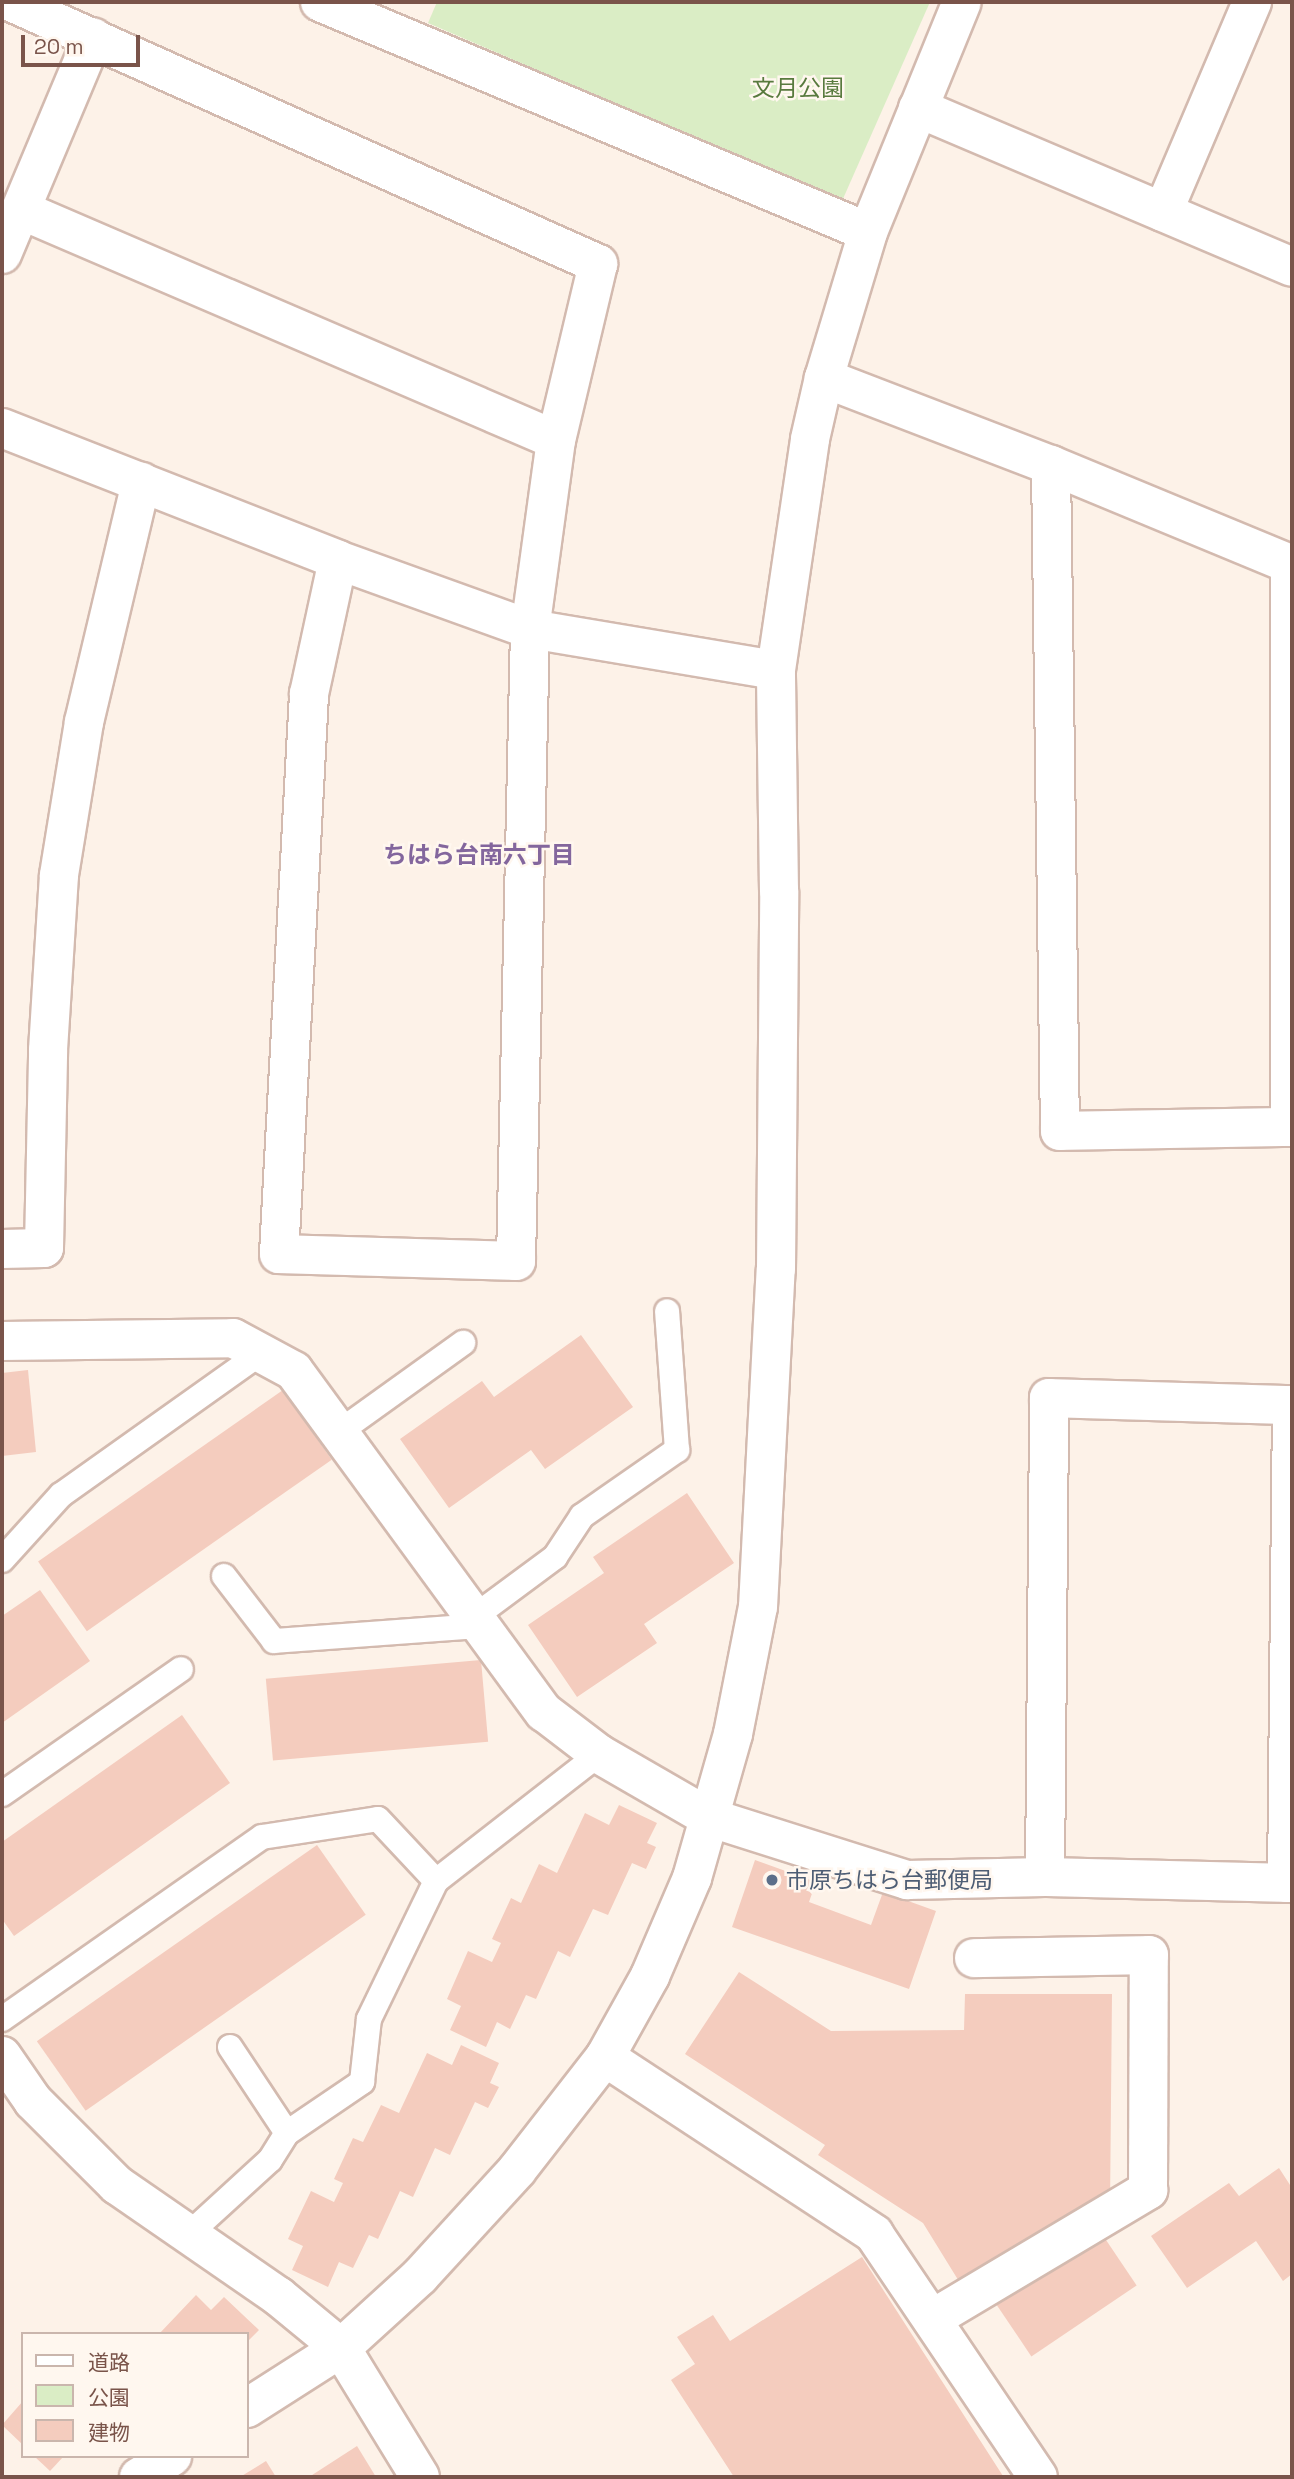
<!DOCTYPE html>
<meta charset="utf-8">
<style>
body{margin:0}
#map{position:relative;width:1294px;height:2479px;overflow:hidden;background:#fdf2e8;font-family:"Space Grotesk","Noto Sans JP",sans-serif}
div>[style]{position:absolute}
[style*='--x']{left:calc(var(--x)*1px);top:calc(var(--y)*1px);width:calc(var(--w)*1px);rotate:calc(var(--a)*1deg)}
.green>*{inset:0;background:#daedc5}
.building>*{inset:0;background:#f4ccbe;transform-origin:0 0}
.roads{filter:drop-shadow(2px 0 #d3baaf) drop-shadow(-2px 0 #d3baaf) drop-shadow(0 2px #d3baaf) drop-shadow(0 -2px #d3baaf)}
.lane>*{height:24px;margin:-12px;padding:0 12px;transform-origin:12px;border-radius:12px;background:#fff}
.street>*{height:38px;margin:-19px;padding:0 19px;transform-origin:19px;border-radius:19px;background:#fff}
.secondary>*{height:38px;margin:-19px;padding:0 19px;transform-origin:19px;border-radius:19px;background:#fff}
.dots>*{width:19px;height:19px;translate:-50% -50%;box-sizing:border-box;border:4px solid #fff7ef;border-radius:50%}
span{translate:-50% -50%;white-space:nowrap;text-align:center;line-height:1.15;-webkit-text-stroke:5px #fff7ef;paint-order:stroke}
.park-label{font-size:23px;color:#587a3e}
.service-label{font-size:23px;color:#4e5e75}
.left{translate:0 -50%;text-align:left}
.neighbourhood-label{font-size:24px;color:#83669d;font-weight:700}
.frame{position:absolute;inset:0;border:4px solid #7a544a;pointer-events:none}
.legend{position:absolute;left:21px;top:2332px;width:228px;height:126px;box-sizing:border-box;background:#fff7ef;border:2px solid #cab6ad;margin:0;padding:9px 12px;list-style:none;font-size:21px;color:#7a544a}
.legend li{display:flex;align-items:center;gap:14px;height:35px}
.legend b{width:35px;border:2px solid #cab6ad}
.scale{position:absolute;left:21px;top:35px;width:119px;height:32px;box-sizing:border-box;border:4px solid #7a544a;border-top:0;padding-left:9px;font-size:21px;line-height:24px;white-space:nowrap;color:#7a544a;-webkit-text-stroke:5px #fff7ef;paint-order:stroke}
</style>
<div id="map">
<div class="green">
<div style="clip-path:polygon(437px 2px,930px 2px,842px 201px,428px 23px)"></div>
</div>
<div class="building">
<div style="clip-path:polygon(581px 1335px,633px 1407px,545px 1469px,531px 1450px,449px 1508px,400px 1439px,482px 1381px,494px 1397px)"></div>
<div style="clip-path:polygon(28px 1370px,36px 1452px,2px 1456px,2px 1373px)"></div>
<div style="left:283px;top:1390px;width:85px;height:299px;rotate:55deg"></div>
<div style="clip-path:polygon(687px 1493px,734px 1563px,644px 1624px,657px 1643px,577px 1697px,528px 1625px,604px 1573px,593px 1557px)"></div>
<div style="clip-path:polygon(40px 1590px,90px 1661px,2px 1723px,2px 1616px)"></div>
<div style="left:481px;top:1660px;width:82px;height:216px;rotate:85deg"></div>
<div style="clip-path:polygon(182px 1715px,230px 1783px,14px 1936px,2px 1919px,2px 1842px)"></div>
<div style="clip-path:polygon(619px 1805px,657px 1823px,647px 1843px,656px 1847px,646px 1869px,632px 1863px,608px 1915px,593px 1909px,570px 1957px,558px 1951px,536px 1999px,526px 1995px,510px 2029px,497px 2022px,486px 2047px,450px 2030px,461px 2006px,447px 1999px,468px 1951px,492px 1962px,501px 1943px,492px 1939px,511px 1898px,521px 1903px,539px 1864px,557px 1873px,585px 1813px,609px 1825px)"></div>
<div style="left:317px;top:1845px;width:85px;height:342px;rotate:55deg"></div>
<div style="clip-path:polygon(755px 1860px,816px 1882px,809px 1902px,871px 1925px,883px 1892px,936px 1911px,909px 1989px,732px 1927px)"></div>
<div style="clip-path:polygon(739px 1972px,831px 2031px,964px 2030px,965px 1994px,1112px 1994px,1110px 2207px,1081px 2207px,960px 2283px,923px 2223px,818px 2155px,825px 2145px,685px 2054px)"></div>
<div style="clip-path:polygon(461px 2045px,499px 2063px,490px 2083px,499px 2087px,488px 2108px,475px 2102px,450px 2155px,435px 2148px,413px 2197px,400px 2191px,378px 2239px,369px 2235px,353px 2268px,339px 2262px,328px 2287px,292px 2270px,303px 2246px,288px 2239px,311px 2191px,334px 2202px,343px 2183px,334px 2179px,353px 2138px,363px 2142px,381px 2105px,399px 2113px,427px 2053px,452px 2065px)"></div>
<div style="clip-path:polygon(1279px 2168px,1292px 2188px,1292px 2274px,1283px 2281px,1256px 2241px,1187px 2288px,1151px 2236px,1229px 2183px,1239px 2196px)"></div>
<div style="left:1102px;top:2234px;width:62px;height:127px;rotate:56deg"></div>
<div style="clip-path:polygon(862px 2257px,1003px 2476px,1001px 2477px,734px 2477px,671px 2380px,695px 2364px,677px 2337px,713px 2315px,730px 2341px)"></div>
<div style="clip-path:polygon(196px 2295px,211px 2310px,224px 2297px,259px 2330px,247px 2342px,247px 2334px,159px 2334px)"></div>
<div style="clip-path:polygon(23px 2401px,23px 2445px,2px 2425px)"></div>
<div style="clip-path:polygon(357px 2446px,376px 2477px,309px 2477px)"></div>
<div style="clip-path:polygon(34px 2456px,64px 2456px,50px 2471px)"></div>
<div style="clip-path:polygon(266px 2461px,276px 2477px,240px 2477px)"></div>
</div>
<div class="roads">
<div class="lane">
<div style="--x:339;--y:1432;--w:153;--a:-35.7"></div>
<div style="--x:2;--y:1560;--w:88;--a:-47.8"></div>
<div style="--x:61;--y:1495;--w:245;--a:-35.4"></div>
<div style="--x:224;--y:1576;--w:82;--a:52.4"></div>
<div style="--x:274;--y:1641;--w:207;--a:-4.2"></div>
<div style="--x:474;--y:1617;--w:101;--a:-36.5"></div>
<div style="--x:555;--y:1557;--w:49;--a:-56.6"></div>
<div style="--x:582;--y:1516;--w:116;--a:-34.8"></div>
<div style="--x:677;--y:1450;--w:139;--a:-94.1"></div>
<div style="--x:2;--y:1794;--w:218;--a:-34.9"></div>
<div style="--x:2;--y:2019;--w:317;--a:-35"></div>
<div style="--x:262;--y:1837;--w:117;--a:-8.8"></div>
<div style="--x:378;--y:1819;--w:85;--a:46.9"></div>
<div style="--x:230;--y:2047;--w:103;--a:56.5"></div>
<div style="--x:190;--y:2233;--w:108;--a:-42.4"></div>
<div style="--x:270;--y:2160;--w:32;--a:-58"></div>
<div style="--x:287;--y:2133;--w:91;--a:-34.2"></div>
<div style="--x:362;--y:2082;--w:63;--a:-83.7"></div>
<div style="--x:369;--y:2019;--w:153;--a:-64.1"></div>
<div style="--x:436;--y:1881;--w:207;--a:-37.9"></div>
</div>
<div class="street">
<div style="--x:11;--y:2;--w:643;--a:24.05"></div>
<div style="--x:598;--y:264;--w:181;--a:103.4"></div>
<div style="--x:556;--y:440;--w:191;--a:97.8"></div>
<div style="--x:530;--y:629;--w:632;--a:91.27"></div>
<div style="--x:516;--y:1261;--w:237;--a:-178.3"></div>
<div style="--x:279;--y:1254;--w:561;--a:-86.93"></div>
<div style="--x:309;--y:694;--w:137;--a:-77.8"></div>
<div style="--x:320;--y:2;--w:594;--a:22.77"></div>
<div style="--x:918;--y:108;--w:406;--a:23"></div>
<div style="--x:21;--y:210;--w:582;--a:23.26"></div>
<div style="--x:1163;--y:212;--w:228;--a:-67"></div>
<div style="--x:2;--y:254;--w:235;--a:-67.2"></div>
<div style="--x:824;--y:378;--w:243;--a:21"></div>
<div style="--x:1051;--y:465;--w:261;--a:22.5"></div>
<div style="--x:2;--y:428;--w:361;--a:21.4"></div>
<div style="--x:338;--y:560;--w:204;--a:19.8"></div>
<div style="--x:530;--y:629;--w:249;--a:9.5"></div>
<div style="--x:1051;--y:465;--w:666;--a:89.23"></div>
<div style="--x:1060;--y:1131;--w:232;--a:-1"></div>
<div style="--x:1290;--y:1127;--w:563;--a:-90"></div>
<div style="--x:2;--y:1249;--w:42;--a:-1.4"></div>
<div style="--x:44;--y:1248;--w:198;--a:-88.8"></div>
<div style="--x:48;--y:1050;--w:175;--a:-86.4"></div>
<div style="--x:59;--y:875;--w:155;--a:-80.7"></div>
<div style="--x:84;--y:722;--w:247;--a:-76.6"></div>
<div style="--x:2;--y:1341;--w:231;--a:-0.7"></div>
<div style="--x:233;--y:1338;--w:69;--a:28.4"></div>
<div style="--x:294;--y:1371;--w:423;--a:53.8"></div>
<div style="--x:544;--y:1712;--w:69;--a:37.4"></div>
<div style="--x:599;--y:1754;--w:126;--a:30"></div>
<div style="--x:708;--y:1817;--w:209;--a:17.6"></div>
<div style="--x:907;--y:1880;--w:138;--a:-1.2"></div>
<div style="--x:1045;--y:1877;--w:247;--a:1.4"></div>
<div style="--x:1045;--y:1877;--w:479;--a:-89.5"></div>
<div style="--x:1049;--y:1398;--w:243;--a:1.7"></div>
<div style="--x:1287;--y:1883;--w:478;--a:-89.4"></div>
<div style="--x:2;--y:2056;--w:55;--a:55.4"></div>
<div style="--x:33;--y:2101;--w:119;--a:45"></div>
<div style="--x:117;--y:2185;--w:196;--a:34.6"></div>
<div style="--x:278;--y:2296;--w:82;--a:39.5"></div>
<div style="--x:341;--y:2348;--w:151;--a:58.5"></div>
<div style="--x:605;--y:2057;--w:322;--a:33.3"></div>
<div style="--x:874;--y:2234;--w:293;--a:56"></div>
<div style="--x:932;--y:2319;--w:252;--a:-30.8"></div>
<div style="--x:1148;--y:2190;--w:235;--a:-89.8"></div>
<div style="--x:1149;--y:1955;--w:175;--a:179"></div>
</div>
<div class="secondary">
<div style="--x:247;--y:2408;--w:112;--a:-32.6"></div>
<div style="--x:341;--y:2348;--w:107;--a:-42.3"></div>
<div style="--x:420;--y:2276;--w:144;--a:-47.5"></div>
<div style="--x:517;--y:2170;--w:143;--a:-52.1"></div>
<div style="--x:605;--y:2057;--w:93;--a:-60.9"></div>
<div style="--x:650;--y:1976;--w:107;--a:-66.8"></div>
<div style="--x:692;--y:1878;--w:150;--a:-74.1"></div>
<div style="--x:733;--y:1734;--w:129;--a:-78.9"></div>
<div style="--x:758;--y:1607;--w:338;--a:-87"></div>
<div style="--x:776;--y:1269;--w:378;--a:-89.5"></div>
<div style="--x:779;--y:891;--w:221;--a:-90.8"></div>
<div style="--x:776;--y:670;--w:233;--a:-81.6"></div>
<div style="--x:810;--y:439;--w:63;--a:-77.1"></div>
<div style="--x:824;--y:378;--w:152;--a:-73.2"></div>
<div style="--x:868;--y:232;--w:248;--a:-67.8"></div>
<div style="--x:139;--y:2477;--w:39;--a:-32"></div>
</div>
</div>
<div class="dots">
<div style="left:772px;top:1880px;background:#5c6f8a"></div>
</div>
<div class="park-label">
<span style="left:798px;top:88px">文月公園</span>
</div>
<div class="service-label">
<span class="left" style="left:786px;top:1880px">市原ちはら台郵便局</span>
</div>
<div class="neighbourhood-label">
<span style="left:479px;top:855px">ちはら台南六丁目</span>
</div>
<div class="frame"></div>
<ul class="legend">
<li><b style="height:9px;background:#fff"></b>道路</li>
<li><b style="height:19px;background:#daedc5"></b>公園</li>
<li><b style="height:19px;background:#f4ccbe"></b>建物</li>
</ul>
<div class="scale">20 m</div>
</div>
